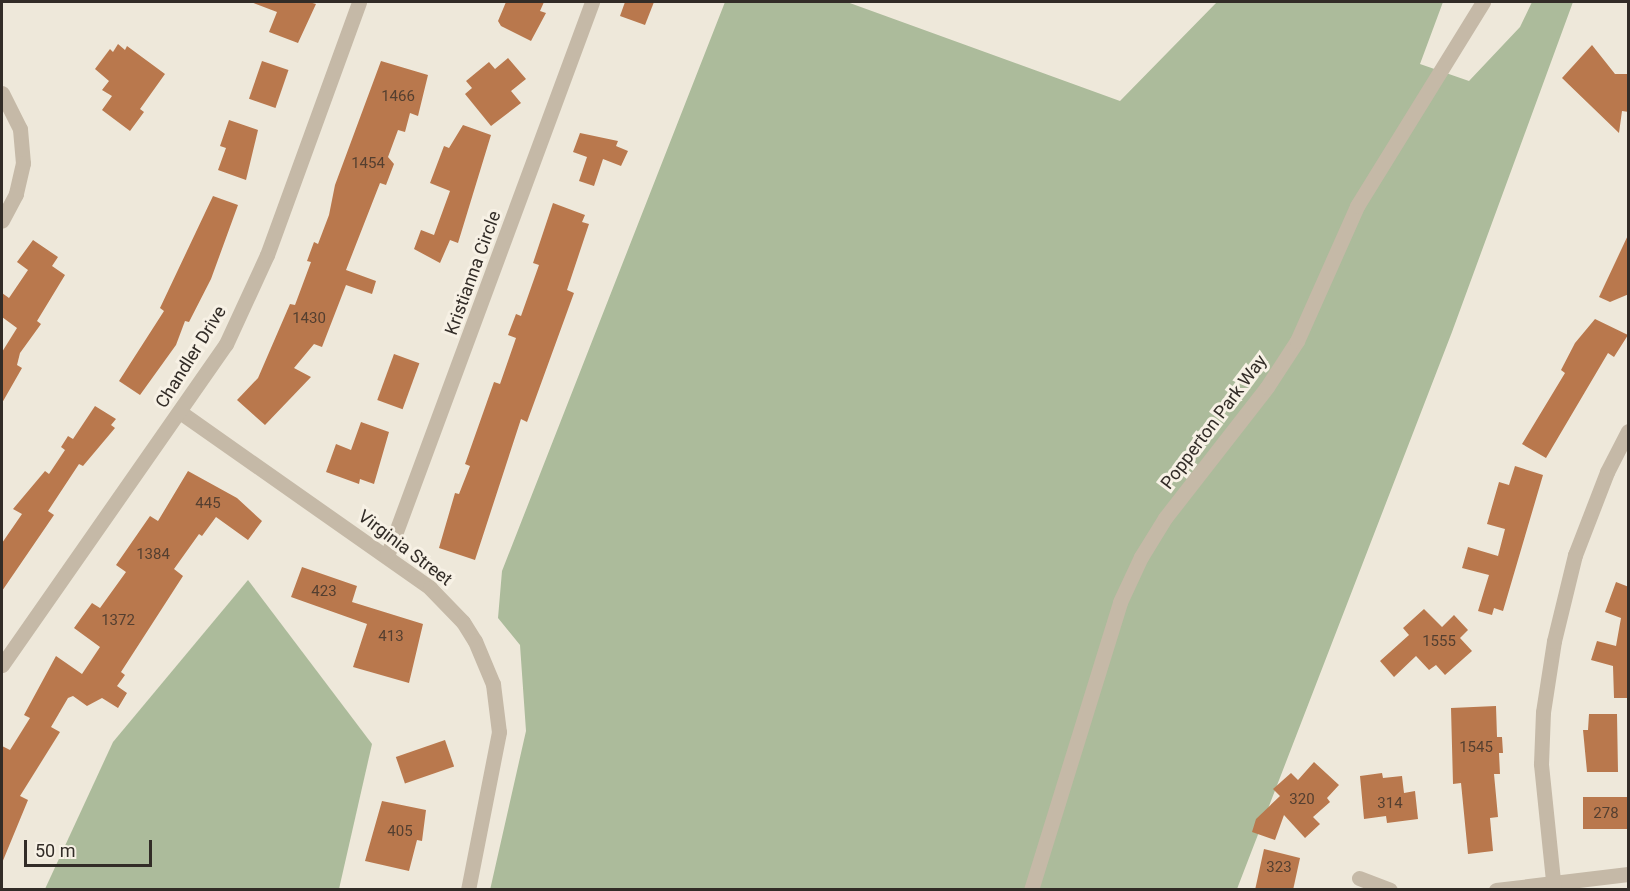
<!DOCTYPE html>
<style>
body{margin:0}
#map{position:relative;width:1630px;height:891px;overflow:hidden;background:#eee8da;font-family:Roboto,sans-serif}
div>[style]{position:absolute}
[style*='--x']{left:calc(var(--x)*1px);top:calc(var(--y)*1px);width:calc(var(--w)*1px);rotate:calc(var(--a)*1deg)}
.green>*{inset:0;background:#acbb9b}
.building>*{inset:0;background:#b9784d;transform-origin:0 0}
.minor>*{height:15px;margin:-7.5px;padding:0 7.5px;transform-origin:7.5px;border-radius:7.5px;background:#c5b9a7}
span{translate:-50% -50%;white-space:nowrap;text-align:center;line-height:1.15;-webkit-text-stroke:6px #f7f1e5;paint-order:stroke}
.number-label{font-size:15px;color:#543f30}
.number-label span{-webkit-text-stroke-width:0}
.street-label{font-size:18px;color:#322c27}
.frame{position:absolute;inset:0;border:3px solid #322c27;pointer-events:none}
.scale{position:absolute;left:24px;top:840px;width:128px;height:27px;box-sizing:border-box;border:3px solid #322c27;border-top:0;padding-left:8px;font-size:18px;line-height:21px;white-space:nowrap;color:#322c27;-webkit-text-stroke:4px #f7f1e5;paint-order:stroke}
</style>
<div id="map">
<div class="green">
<div style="clip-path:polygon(725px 2px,847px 2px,1120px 101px,1217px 2px,1443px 2px,1420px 64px,1469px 81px,1520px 27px,1532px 2px,1573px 2px,1452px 332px,1237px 889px,490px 890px,526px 731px,520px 645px,498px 618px,502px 571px)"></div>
<div style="clip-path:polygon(248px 580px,372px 744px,339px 889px,45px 889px,113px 742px)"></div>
</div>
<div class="building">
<div style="clip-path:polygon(251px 2px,309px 2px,316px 4px,298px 43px,269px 32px,277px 12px)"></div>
<div style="clip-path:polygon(506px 2px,544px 2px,540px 11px,546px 13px,531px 41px,501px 26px,498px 21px)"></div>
<div style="clip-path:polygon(625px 2px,654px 2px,645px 25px,620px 16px)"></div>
<div style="clip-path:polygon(118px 44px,125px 50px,127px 46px,165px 74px,140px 109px,144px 112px,130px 131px,102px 110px,112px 96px,102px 90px,109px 81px,95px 69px,110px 49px,113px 52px)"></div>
<div style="clip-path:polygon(1592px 45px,1615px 74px,1629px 74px,1629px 112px,1622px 111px,1619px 133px,1562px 78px)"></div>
<div style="clip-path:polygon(508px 58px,526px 79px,511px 91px,521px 103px,491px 126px,465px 94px,472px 88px,466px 81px,489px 62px,495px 69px)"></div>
<div style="left:262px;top:61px;width:28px;height:40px;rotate:19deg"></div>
<div style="clip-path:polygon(381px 61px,428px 75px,418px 116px,410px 113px,405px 132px,398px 130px,388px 157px,394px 164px,386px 185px,380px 183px,346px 270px,376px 281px,372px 294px,346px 285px,322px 347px,314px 344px,294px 368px,311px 377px,265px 425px,237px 400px,258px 378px,290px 304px,295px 305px,311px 262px,307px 261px,314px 242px,318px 244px,329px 215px,335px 185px)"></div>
<div style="clip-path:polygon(229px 120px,258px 130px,246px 180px,218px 170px,226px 148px,220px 146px)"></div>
<div style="clip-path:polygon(463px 125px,491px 135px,458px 243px,450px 240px,440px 263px,414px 249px,421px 230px,434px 235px,450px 191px,430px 183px,444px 146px,449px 148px)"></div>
<div style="clip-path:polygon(580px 133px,618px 141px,616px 146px,628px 151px,621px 166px,603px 159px,594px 186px,579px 181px,587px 157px,573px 152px)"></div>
<div style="clip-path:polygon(213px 196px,238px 205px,211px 279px,189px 322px,185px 321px,176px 345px,140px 395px,119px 381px,164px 311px,160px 308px)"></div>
<div style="clip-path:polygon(553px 203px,585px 215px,582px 222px,589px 224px,567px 290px,574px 293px,527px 422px,521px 419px,475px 560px,439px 548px,455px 493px,459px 494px,470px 466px,465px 464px,494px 382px,500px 384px,516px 338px,508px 335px,516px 314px,521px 316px,539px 265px,533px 263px)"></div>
<div style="clip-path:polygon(1629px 233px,1629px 294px,1610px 302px,1599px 297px)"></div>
<div style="clip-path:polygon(33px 240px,58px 257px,52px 266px,65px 275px,37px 321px,41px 324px,20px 353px,17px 365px,22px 368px,2px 403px,2px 352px,17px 328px,2px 317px,2px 293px,9px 298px,28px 270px,17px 262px)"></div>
<div style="clip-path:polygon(1595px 319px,1628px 335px,1614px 357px,1608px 353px,1546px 458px,1522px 444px,1565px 373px,1561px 370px,1575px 343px)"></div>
<div style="left:394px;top:354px;width:27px;height:49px;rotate:20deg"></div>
<div style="clip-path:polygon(95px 406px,116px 419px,111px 425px,115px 428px,83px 466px,79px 464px,48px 511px,54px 515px,2px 591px,2px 543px,22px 514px,13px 509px,45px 471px,49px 474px,65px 450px,61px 447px,68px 436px,73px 439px)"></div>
<div style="clip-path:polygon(361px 422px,389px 432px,374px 484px,360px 479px,359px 484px,326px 472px,336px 444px,351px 450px)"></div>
<div style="clip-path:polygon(1515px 466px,1543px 475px,1503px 611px,1494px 608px,1492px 615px,1478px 611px,1489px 575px,1462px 568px,1468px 547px,1498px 556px,1505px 529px,1487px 524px,1499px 482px,1509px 485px)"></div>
<div style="clip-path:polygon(188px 471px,237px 498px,262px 521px,248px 540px,216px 517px,202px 536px,199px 534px,174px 569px,183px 576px,121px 672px,125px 675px,117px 686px,127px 693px,118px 708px,102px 698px,87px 706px,73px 696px,68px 698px,51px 727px,60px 732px,20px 796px,28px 800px,2px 863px,2px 746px,10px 750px,30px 718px,24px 715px,56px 656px,82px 674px,100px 647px,74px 628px,92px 603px,100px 608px,126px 572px,116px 565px,150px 516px,158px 521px)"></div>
<div style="clip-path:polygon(302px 567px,357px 586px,352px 602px,423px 624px,409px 683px,353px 667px,367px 624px,291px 597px)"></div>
<div style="clip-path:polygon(1616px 582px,1629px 587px,1629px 698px,1614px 698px,1613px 666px,1591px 660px,1597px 641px,1616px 646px,1621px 618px,1605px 612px)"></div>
<div style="clip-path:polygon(1424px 609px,1442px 627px,1454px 615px,1468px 630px,1460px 638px,1472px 651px,1445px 675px,1436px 665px,1429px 670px,1416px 656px,1394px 677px,1380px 661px,1409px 635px,1403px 628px)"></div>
<div style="clip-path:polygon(1496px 706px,1497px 737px,1502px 737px,1503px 753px,1499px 753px,1500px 774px,1494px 774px,1498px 817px,1490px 818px,1493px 851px,1468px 854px,1461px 783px,1453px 784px,1451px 708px)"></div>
<div style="clip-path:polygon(1589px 714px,1617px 714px,1618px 772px,1587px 772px,1583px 730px,1588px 730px)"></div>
<div style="left:445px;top:740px;width:28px;height:52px;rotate:71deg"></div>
<div style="clip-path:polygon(1314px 762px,1339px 785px,1327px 798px,1330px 802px,1313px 817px,1320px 824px,1305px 838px,1284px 815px,1275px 840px,1252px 832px,1256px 819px,1280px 796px,1273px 789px,1291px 773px,1298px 780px)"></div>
<div style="clip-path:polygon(1382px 773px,1383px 778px,1402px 776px,1404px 793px,1415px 791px,1418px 819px,1387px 823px,1386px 816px,1364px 819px,1360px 776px)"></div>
<div style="left:1629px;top:797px;width:32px;height:46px;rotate:90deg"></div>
<div style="clip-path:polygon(382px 801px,426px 810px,422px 841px,417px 840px,409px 871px,365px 861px)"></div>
<div style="clip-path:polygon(1264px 849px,1300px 858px,1293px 890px,1255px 890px)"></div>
</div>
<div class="minor">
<div style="--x:2;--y:93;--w:40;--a:63.4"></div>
<div style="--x:20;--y:129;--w:34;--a:85"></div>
<div style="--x:23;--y:163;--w:32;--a:103"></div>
<div style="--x:16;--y:194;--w:30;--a:118"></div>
<div style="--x:180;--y:412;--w:306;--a:35.1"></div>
<div style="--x:430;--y:588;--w:47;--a:45.9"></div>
<div style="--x:463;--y:622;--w:22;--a:58"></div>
<div style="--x:475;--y:641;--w:47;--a:67.3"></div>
<div style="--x:493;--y:684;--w:48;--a:82.9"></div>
<div style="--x:499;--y:732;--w:161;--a:101.1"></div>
<div style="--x:387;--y:556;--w:591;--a:-69.69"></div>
<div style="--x:2;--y:665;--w:391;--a:-55.1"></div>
<div style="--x:226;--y:344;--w:98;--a:-65.3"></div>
<div style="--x:267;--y:255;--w:269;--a:-70"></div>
<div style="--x:1359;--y:878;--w:33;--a:21"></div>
<div style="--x:1031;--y:890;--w:301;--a:-72.8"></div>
<div style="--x:1120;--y:602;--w:50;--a:-65"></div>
<div style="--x:1141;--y:557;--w:46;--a:-58.4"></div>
<div style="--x:1165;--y:518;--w:166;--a:-52.1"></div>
<div style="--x:1267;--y:387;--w:55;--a:-56.9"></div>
<div style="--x:1297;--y:341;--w:148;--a:-66"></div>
<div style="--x:1357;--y:206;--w:240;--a:-58.3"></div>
<div style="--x:1496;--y:890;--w:133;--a:-6.9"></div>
<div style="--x:1554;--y:890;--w:127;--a:-95.9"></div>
<div style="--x:1541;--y:764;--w:52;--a:-87.8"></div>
<div style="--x:1543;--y:712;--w:72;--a:-81.2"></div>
<div style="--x:1554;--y:641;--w:89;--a:-76.3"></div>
<div style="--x:1575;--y:555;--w:89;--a:-68.9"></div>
<div style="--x:1607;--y:472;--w:46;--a:-62.9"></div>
</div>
<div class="number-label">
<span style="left:398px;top:97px">1466</span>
<span style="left:368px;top:164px">1454</span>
<span style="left:309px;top:319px">1430</span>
<span style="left:208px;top:504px">445</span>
<span style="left:153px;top:555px">1384</span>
<span style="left:324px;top:592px">423</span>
<span style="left:118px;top:621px">1372</span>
<span style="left:391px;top:637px">413</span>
<span style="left:1439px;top:642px">1555</span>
<span style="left:1476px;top:748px">1545</span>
<span style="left:1302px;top:800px">320</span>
<span style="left:1390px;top:804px">314</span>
<span style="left:1606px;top:814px">278</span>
<span style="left:400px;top:832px">405</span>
<span style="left:1279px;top:868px">323</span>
</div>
<div class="street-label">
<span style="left:473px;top:273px;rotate:-70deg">Kristianna Circle</span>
<span style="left:191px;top:357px;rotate:-58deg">Chandler Drive</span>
<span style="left:1214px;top:422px;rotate:-53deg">Popperton Park Way</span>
<span style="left:405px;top:548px;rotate:37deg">Virginia Street</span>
</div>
<div class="frame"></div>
<div class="scale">50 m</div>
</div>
